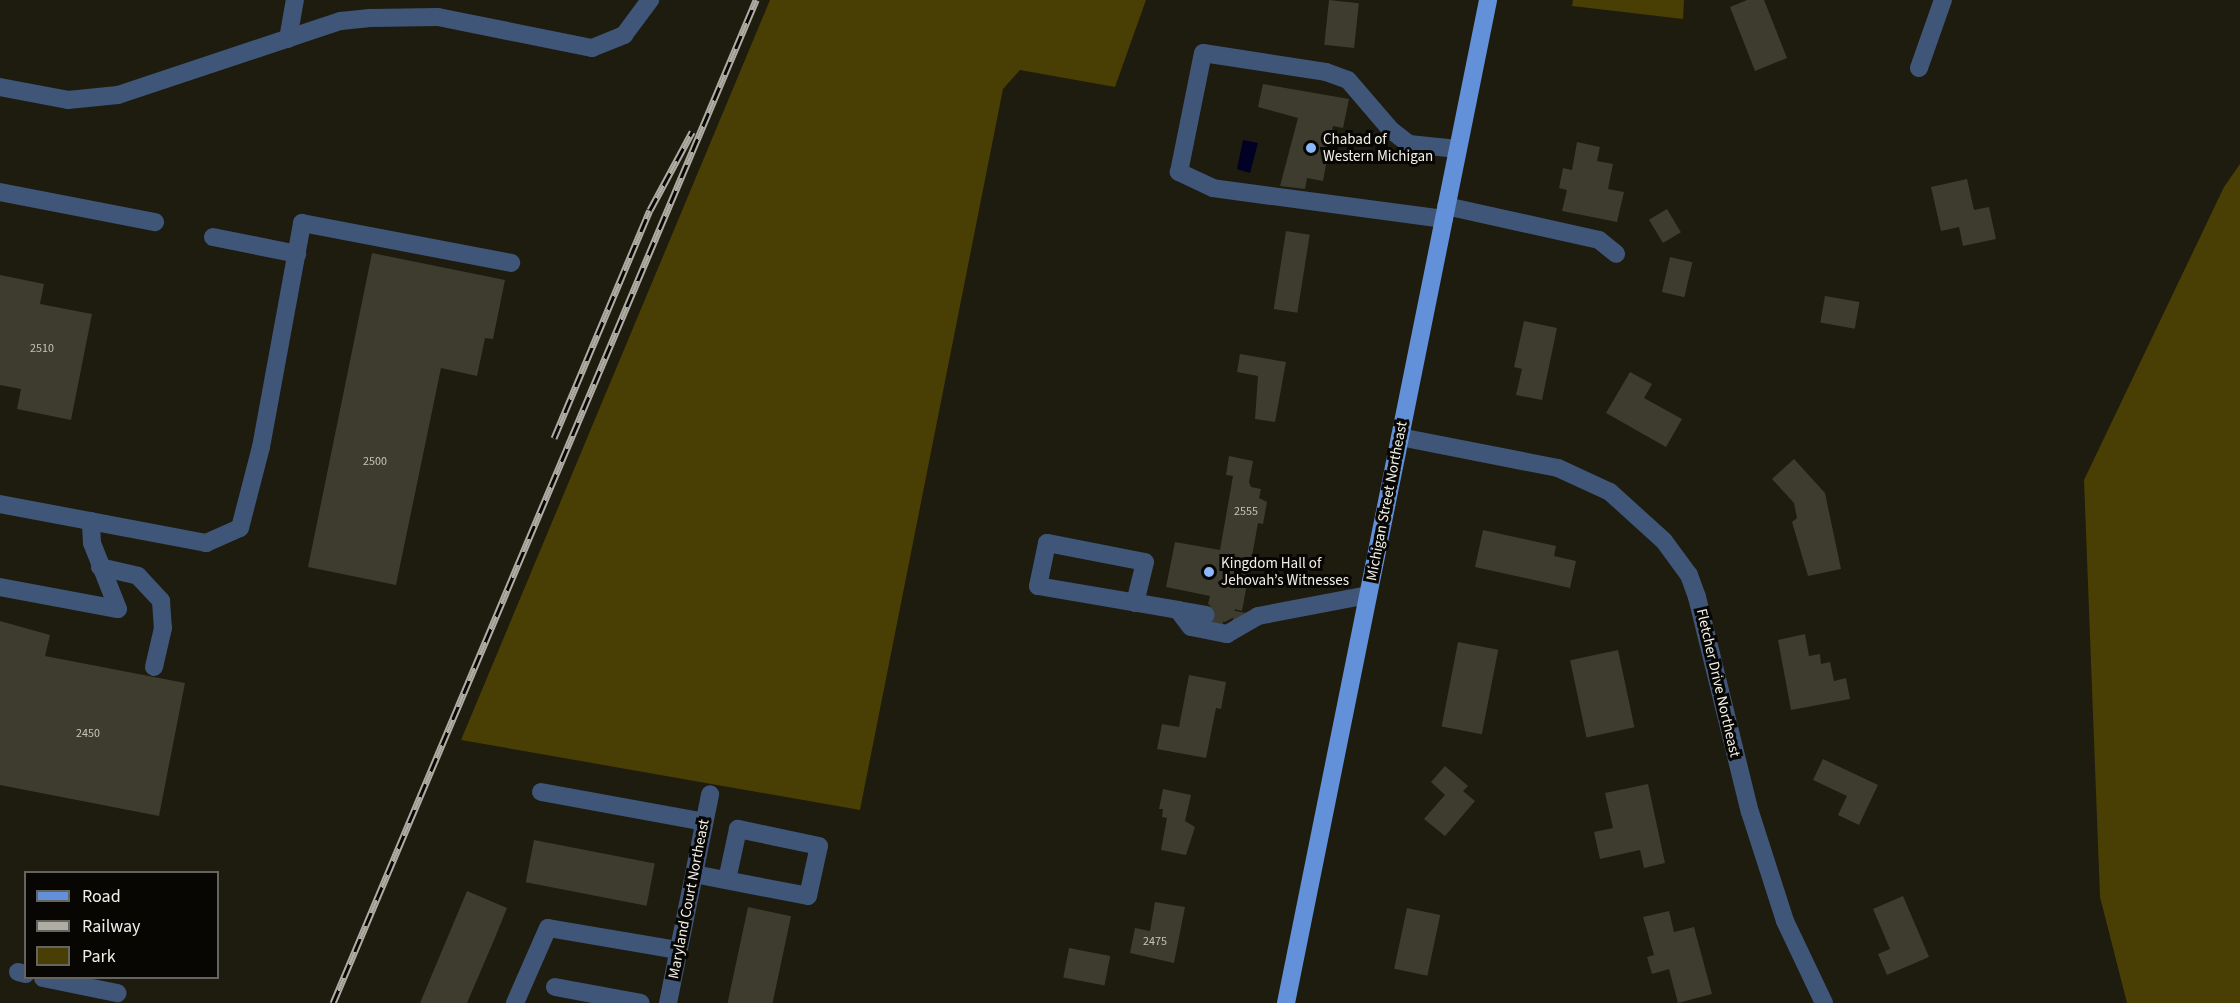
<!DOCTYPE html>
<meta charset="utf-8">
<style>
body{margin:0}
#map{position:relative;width:2240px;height:1003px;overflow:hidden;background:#1e1b0f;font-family:"Source Sans 3",sans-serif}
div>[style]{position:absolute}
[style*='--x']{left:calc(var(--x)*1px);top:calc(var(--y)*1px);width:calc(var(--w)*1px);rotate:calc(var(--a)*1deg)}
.green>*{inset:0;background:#493e03}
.water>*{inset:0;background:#000125}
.building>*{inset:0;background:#3e3c2f;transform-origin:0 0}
.minor-tunnel>*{height:18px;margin-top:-9px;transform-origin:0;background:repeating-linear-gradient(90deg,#3e3b30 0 18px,transparent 0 27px)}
.minor>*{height:18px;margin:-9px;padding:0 9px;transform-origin:9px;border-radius:9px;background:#3f5679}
.major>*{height:18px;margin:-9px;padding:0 9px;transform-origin:9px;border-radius:9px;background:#6291d9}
.rail>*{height:7px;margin-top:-3.5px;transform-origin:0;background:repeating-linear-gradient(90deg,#070603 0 14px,#aeaca3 0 28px);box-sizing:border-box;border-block:2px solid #aeaca3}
.dots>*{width:16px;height:16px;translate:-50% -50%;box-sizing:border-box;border:3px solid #070603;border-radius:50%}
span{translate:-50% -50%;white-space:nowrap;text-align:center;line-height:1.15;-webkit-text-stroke:6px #070603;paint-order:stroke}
.number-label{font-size:12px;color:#c4c3ba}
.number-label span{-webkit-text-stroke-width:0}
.poi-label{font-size:15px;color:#f1f0e8}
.left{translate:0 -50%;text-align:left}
.street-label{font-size:15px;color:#f1f0e8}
.legend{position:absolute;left:24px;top:871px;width:195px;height:108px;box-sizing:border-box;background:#070603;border:2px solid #65645f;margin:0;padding:8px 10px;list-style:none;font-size:18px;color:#f1f0e8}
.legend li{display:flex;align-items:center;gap:12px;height:30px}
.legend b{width:30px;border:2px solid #65645f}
</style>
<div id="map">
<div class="green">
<div style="clip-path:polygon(770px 0,1146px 0,1115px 87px,1020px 70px,1003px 89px,860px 810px,461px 740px)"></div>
<div style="clip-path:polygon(1573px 0,1684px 0,1683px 19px,1572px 6px)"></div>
<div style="clip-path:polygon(2240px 164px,2240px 1003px,2127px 1003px,2100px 897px,2084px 480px,2224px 187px)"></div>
</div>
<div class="water">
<div style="clip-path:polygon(1243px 140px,1258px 143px,1250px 173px,1237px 169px)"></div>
</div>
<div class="building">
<div style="left:1329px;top:0;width:30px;height:45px;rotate:6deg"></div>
<div style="clip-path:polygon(1747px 0,1764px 0,1787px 58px,1755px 71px,1730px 7px)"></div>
<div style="clip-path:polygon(1263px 84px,1349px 99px,1343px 128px,1333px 126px,1323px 181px,1307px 178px,1305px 189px,1280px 186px,1298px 118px,1258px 107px)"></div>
<div style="clip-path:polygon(1577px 142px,1600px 147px,1597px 161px,1613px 164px,1608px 189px,1624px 192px,1617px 222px,1562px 211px,1567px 190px,1559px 188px,1563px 168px,1572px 170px)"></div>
<div style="clip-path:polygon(1967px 179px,1974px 210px,1989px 207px,1996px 239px,1963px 246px,1959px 227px,1941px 231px,1931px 187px)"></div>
<div style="left:1667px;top:209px;width:27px;height:21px;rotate:59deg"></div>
<div style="left:1286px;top:231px;width:24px;height:79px;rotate:9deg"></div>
<div style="clip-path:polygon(372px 253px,505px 280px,493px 339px,485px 338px,477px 376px,441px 368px,396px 585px,308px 567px)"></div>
<div style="left:1670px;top:257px;width:23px;height:36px;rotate:13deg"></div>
<div style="clip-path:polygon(0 275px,44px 284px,40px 304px,92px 314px,71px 420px,17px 409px,21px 389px,0 385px)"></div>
<div style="left:1825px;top:296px;width:35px;height:27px;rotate:10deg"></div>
<div style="clip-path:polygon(1524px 321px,1557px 328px,1542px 400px,1516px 395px,1522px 369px,1514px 367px)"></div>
<div style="clip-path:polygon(1240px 354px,1286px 362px,1275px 422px,1255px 419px,1258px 376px,1237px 372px)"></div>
<div style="clip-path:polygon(1630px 372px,1652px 384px,1644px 398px,1682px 419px,1666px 447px,1606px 413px)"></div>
<div style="clip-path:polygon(1229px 456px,1253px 461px,1249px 482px,1251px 487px,1261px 489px,1259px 498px,1267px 502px,1263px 524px,1258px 523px,1242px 611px,1235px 609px,1234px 617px,1225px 622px,1216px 620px,1216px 611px,1208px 604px,1210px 596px,1166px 587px,1175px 542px,1220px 550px,1233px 476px,1226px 475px)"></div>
<div style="clip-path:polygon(1794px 459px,1825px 493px,1841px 569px,1808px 576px,1792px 522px,1797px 518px,1794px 503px,1772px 479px)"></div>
<div style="clip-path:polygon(1483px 530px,1556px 546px,1554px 556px,1576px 561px,1570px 588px,1475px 567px)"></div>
<div style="clip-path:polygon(0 621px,50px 635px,45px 656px,185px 683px,159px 816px,0 785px)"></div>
<div style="clip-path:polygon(1805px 634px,1809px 656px,1820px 654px,1821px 664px,1830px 662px,1834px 681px,1846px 678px,1850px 699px,1791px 710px,1778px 640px)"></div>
<div style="left:1458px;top:642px;width:41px;height:86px;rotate:11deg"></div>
<div style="left:1618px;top:650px;width:79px;height:49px;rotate:78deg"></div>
<div style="clip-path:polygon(1189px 675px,1226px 682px,1221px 709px,1216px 708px,1206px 758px,1157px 749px,1162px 724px,1179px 727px)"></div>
<div style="clip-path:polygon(1823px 759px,1878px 785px,1859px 825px,1838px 815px,1847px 796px,1813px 780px)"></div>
<div style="clip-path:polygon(1445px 766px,1468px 786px,1463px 791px,1475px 801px,1445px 836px,1424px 819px,1445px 795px,1431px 782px)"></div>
<div style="clip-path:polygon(1648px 784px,1665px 863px,1644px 868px,1640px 850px,1600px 859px,1594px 832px,1613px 828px,1605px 793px)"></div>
<div style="clip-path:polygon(1163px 789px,1191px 795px,1185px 821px,1195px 827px,1186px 855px,1161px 850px,1167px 818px,1162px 817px,1163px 809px,1159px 809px)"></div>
<div style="left:534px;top:840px;width:123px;height:43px;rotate:11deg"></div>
<div style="clip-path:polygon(467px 891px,507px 908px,494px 940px,467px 1003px,420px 1003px)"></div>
<div style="clip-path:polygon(1903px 896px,1929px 957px,1887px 975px,1878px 954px,1890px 949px,1873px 909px)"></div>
<div style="clip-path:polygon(1155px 902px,1185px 907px,1174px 963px,1130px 953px,1135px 928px,1150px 931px)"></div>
<div style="left:748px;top:907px;width:44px;height:98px;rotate:12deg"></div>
<div style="left:1407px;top:908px;width:34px;height:62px;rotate:12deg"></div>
<div style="clip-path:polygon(1669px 911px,1674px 932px,1694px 927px,1712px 994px,1678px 1003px,1669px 969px,1652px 974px,1647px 957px,1654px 955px,1643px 917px)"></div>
<div style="left:1069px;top:948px;width:42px;height:30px;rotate:11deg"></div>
</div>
<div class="minor-tunnel">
<div style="--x:1206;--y:615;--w:41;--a:9.9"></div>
</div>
<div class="minor">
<div style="--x:288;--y:39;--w:40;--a:-80"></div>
<div style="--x:1919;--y:68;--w:72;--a:-70.6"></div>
<div style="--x:0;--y:87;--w:69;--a:10.8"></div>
<div style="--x:68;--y:100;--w:50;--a:-5.7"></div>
<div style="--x:118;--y:95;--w:235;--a:-18.4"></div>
<div style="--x:341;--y:21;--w:29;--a:-6"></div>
<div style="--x:370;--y:18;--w:68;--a:-0.8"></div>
<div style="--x:438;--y:17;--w:157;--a:11.4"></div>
<div style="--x:592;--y:48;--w:35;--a:-22"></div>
<div style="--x:624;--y:35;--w:44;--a:-53.4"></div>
<div style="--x:0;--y:192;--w:158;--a:11"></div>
<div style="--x:1446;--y:206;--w:157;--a:12.5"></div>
<div style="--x:1599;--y:240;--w:22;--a:39"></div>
<div style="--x:1444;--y:219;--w:233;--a:-172.4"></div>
<div style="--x:1213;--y:188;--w:38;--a:-155"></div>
<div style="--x:1179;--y:172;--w:121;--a:-78.6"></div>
<div style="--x:1203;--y:53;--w:124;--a:8.8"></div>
<div style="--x:1326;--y:72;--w:23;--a:20"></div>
<div style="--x:1348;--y:80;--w:66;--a:49.3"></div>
<div style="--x:1391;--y:130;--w:23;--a:38"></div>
<div style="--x:1409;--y:144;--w:49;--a:5.8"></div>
<div style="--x:213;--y:237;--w:86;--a:11.4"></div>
<div style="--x:1400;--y:437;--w:161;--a:11.1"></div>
<div style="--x:1558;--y:468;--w:57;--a:24.8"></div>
<div style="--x:1610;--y:492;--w:73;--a:42.2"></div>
<div style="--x:1664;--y:541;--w:42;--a:53.7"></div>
<div style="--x:1689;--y:575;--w:23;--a:70"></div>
<div style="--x:1697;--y:597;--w:221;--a:76.2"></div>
<div style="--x:1750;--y:812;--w:114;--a:72.2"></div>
<div style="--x:1785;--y:921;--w:91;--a:64.6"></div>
<div style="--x:0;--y:504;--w:210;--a:10.7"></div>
<div style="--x:206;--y:543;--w:37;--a:-24"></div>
<div style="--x:240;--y:528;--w:84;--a:-75.5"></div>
<div style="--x:261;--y:447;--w:228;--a:-79.6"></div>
<div style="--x:302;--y:223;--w:213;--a:10.8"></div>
<div style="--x:100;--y:567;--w:39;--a:13"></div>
<div style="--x:138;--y:576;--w:34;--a:47"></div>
<div style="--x:161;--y:601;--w:27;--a:86"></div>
<div style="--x:163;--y:628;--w:40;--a:103"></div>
<div style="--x:0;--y:587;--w:120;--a:10.6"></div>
<div style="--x:118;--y:609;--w:71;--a:-111.5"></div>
<div style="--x:92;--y:543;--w:22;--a:-93"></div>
<div style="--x:1135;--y:603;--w:42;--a:-76.3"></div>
<div style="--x:1145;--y:562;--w:100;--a:-169"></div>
<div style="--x:1047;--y:543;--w:44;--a:101.8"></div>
<div style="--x:1038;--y:586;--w:142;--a:9.7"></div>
<div style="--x:1178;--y:610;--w:28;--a:10"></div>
<div style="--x:1178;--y:610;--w:21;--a:53"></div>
<div style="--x:1191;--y:627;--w:37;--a:11"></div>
<div style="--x:1227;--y:634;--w:36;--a:-30"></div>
<div style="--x:1258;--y:616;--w:112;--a:-10.8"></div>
<div style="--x:541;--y:792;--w:166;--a:10.4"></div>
<div style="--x:694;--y:874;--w:116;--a:10.9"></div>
<div style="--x:808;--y:896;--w:51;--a:-77.6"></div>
<div style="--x:819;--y:846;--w:83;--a:-168.1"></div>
<div style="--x:738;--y:829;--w:52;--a:102.2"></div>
<div style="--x:18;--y:972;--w:8;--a:14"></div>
<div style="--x:43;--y:978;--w:76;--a:11.5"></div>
<div style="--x:555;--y:987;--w:87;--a:10.5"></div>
<div style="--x:515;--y:1003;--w:82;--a:-66.3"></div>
<div style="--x:548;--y:928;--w:132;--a:9.6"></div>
<div style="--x:668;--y:1003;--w:213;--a:-78.6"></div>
</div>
<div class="major">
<div style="--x:1286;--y:1003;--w:1023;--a:-78.61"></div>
</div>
<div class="rail">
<div style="--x:554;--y:438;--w:247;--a:-67.2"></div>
<div style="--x:650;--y:210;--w:89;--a:-61.7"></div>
<div style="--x:333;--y:1003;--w:1089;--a:-67.13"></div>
</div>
<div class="dots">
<div style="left:1311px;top:148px;background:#8db9fc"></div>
<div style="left:1209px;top:572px;background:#8db9fc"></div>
</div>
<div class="number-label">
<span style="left:42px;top:349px">2510</span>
<span style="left:375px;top:462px">2500</span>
<span style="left:1246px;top:512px">2555</span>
<span style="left:88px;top:734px">2450</span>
<span style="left:1155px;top:942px">2475</span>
</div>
<div class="poi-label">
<span class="left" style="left:1323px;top:148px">Chabad of<br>Western Michigan</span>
<span class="left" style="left:1221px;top:572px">Kingdom Hall of<br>Jehovah’s Witnesses</span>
</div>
<div class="street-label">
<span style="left:1387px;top:501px;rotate:-79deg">Michigan Street Northeast</span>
<span style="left:1718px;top:683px;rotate:77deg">Fletcher Drive Northeast</span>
<span style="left:689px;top:899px;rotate:-79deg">Maryland Court Northeast</span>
</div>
<ul class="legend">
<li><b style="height:8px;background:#6291d9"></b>Road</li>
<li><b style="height:8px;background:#aeaca3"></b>Railway</li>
<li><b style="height:16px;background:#493e03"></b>Park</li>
</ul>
</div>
